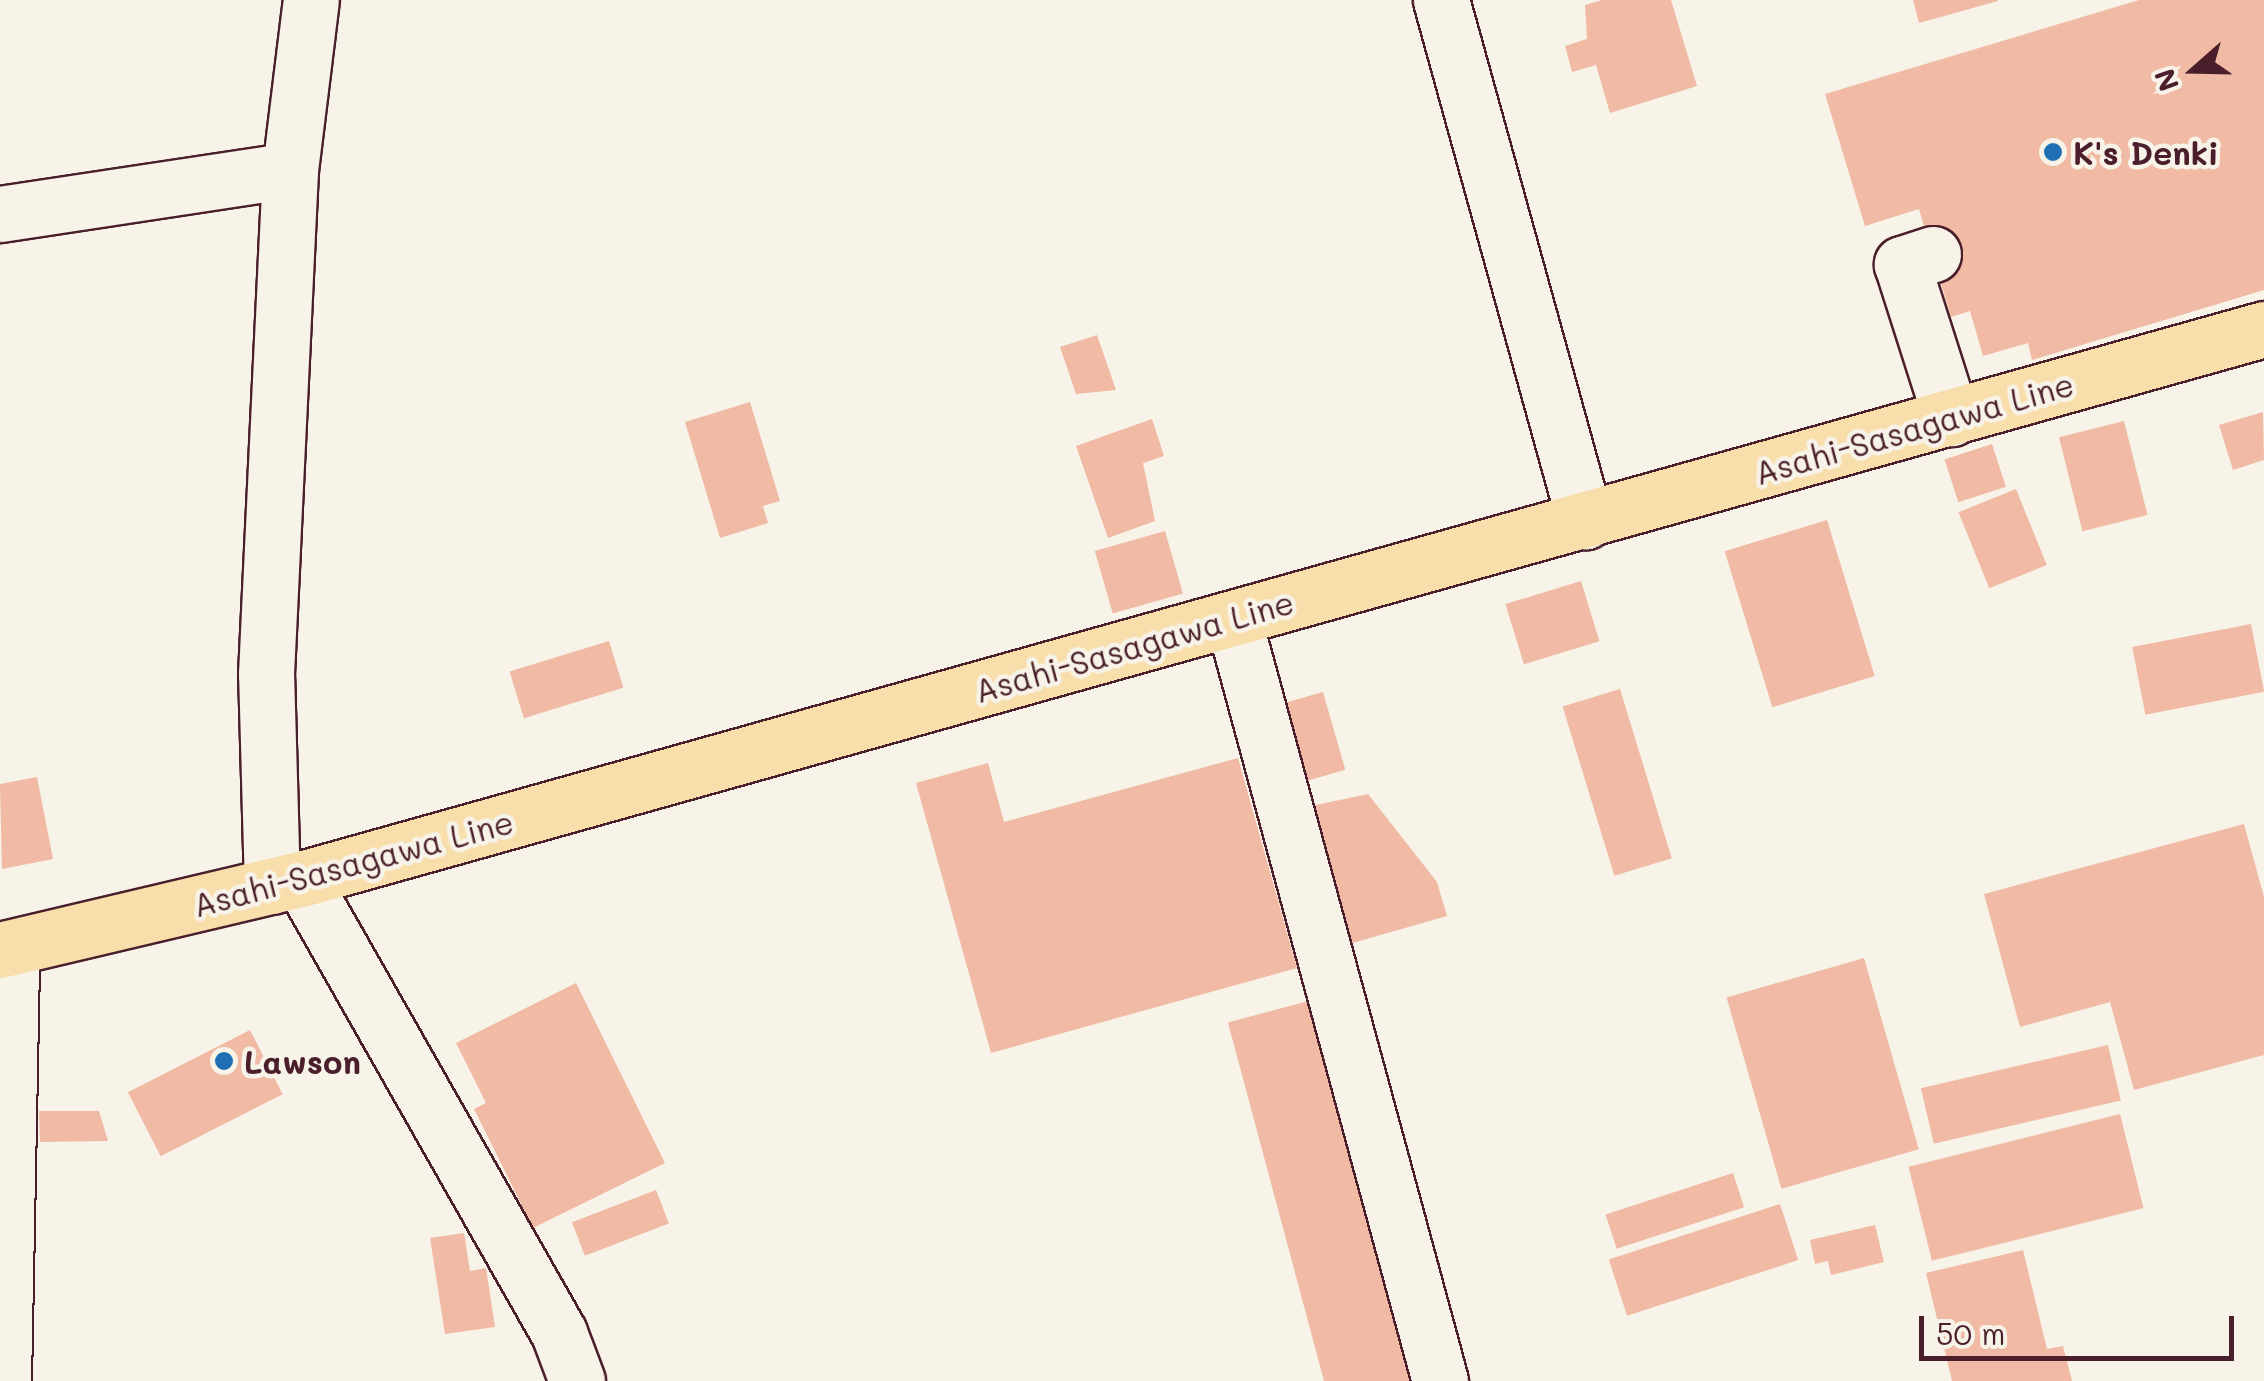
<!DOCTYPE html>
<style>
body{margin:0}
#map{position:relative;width:2264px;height:1381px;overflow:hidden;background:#f7f3e8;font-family:Mali,sans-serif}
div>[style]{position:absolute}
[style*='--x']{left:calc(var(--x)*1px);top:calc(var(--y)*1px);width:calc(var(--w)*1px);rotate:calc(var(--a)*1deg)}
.building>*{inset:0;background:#f0baa4;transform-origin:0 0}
.roads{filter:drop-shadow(2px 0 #4a1f2b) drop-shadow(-2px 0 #4a1f2b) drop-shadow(0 2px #4a1f2b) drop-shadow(0 -2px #4a1f2b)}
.minor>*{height:55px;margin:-27.5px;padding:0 27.5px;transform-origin:27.5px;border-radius:27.5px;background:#f7f3e8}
.major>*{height:55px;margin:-27.5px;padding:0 27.5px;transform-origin:27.5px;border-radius:27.5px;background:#f8deab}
.dots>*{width:28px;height:28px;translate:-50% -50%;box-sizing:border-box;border:5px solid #f7f3e8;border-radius:50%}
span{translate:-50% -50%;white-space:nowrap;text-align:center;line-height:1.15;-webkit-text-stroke:9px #f7f3e8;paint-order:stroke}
.poi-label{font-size:32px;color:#4a1f2b;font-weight:700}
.left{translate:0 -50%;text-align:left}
.street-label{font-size:32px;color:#4a1f2b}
.north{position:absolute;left:2144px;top:20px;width:100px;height:100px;-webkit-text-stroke:8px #f7f3e8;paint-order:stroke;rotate:250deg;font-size:28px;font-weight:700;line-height:40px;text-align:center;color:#4a1f2b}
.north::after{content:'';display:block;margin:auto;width:35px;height:45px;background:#4a1f2b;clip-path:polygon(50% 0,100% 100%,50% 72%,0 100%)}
.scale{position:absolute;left:1919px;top:1316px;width:315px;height:45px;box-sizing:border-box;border:5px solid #4a1f2b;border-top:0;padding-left:12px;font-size:30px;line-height:35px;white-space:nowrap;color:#4a1f2b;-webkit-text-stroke:8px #f7f3e8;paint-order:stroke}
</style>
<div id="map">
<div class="building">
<div style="clip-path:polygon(1602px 0,1671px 0,1697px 86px,1610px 113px,1596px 65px,1572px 72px,1565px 46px,1587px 39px,1585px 5px)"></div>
<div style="clip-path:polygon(1913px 0,1998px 0,1998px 1px,1919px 23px)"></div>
<div style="clip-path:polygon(2139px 0,2264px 0,2264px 290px,2032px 360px,2028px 343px,1983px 356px,1970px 311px,1951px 317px,1919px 209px,1865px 226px,1825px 94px)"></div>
<div style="clip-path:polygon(1097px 335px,1116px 390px,1076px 394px,1060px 347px)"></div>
<div style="clip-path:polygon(750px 402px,780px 501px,763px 506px,768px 523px,720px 538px,685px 422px)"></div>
<div style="clip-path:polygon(2263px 412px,2264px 460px,2233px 470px,2219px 425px)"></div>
<div style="clip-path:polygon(1152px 419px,1164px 456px,1143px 463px,1155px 521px,1108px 538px,1076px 446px)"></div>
<div style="left:2124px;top:421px;width:97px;height:67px;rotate:76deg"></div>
<div style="left:1992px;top:444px;width:45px;height:50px;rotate:72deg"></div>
<div style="left:2016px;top:489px;width:82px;height:62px;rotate:68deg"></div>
<div style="left:1827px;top:520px;width:163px;height:107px;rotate:73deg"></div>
<div style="left:1165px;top:531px;width:65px;height:73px;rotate:74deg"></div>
<div style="left:1581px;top:581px;width:63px;height:79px;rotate:73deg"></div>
<div style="left:2251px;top:624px;width:69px;height:121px;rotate:79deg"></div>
<div style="left:609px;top:641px;width:49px;height:104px;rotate:73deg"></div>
<div style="left:1620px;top:689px;width:177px;height:60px;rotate:73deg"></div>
<div style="left:1323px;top:692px;width:81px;height:42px;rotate:74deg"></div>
<div style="clip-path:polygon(1238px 758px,1297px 968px,991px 1053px,916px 783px,988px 763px,1004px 822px)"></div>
<div style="clip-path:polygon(37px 777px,53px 859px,2px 869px,0 784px)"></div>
<div style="clip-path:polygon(1368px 794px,1437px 882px,1447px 916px,1342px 946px,1302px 808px)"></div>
<div style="clip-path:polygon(2244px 824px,2264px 897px,2264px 1055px,2134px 1090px,2110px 1002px,2020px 1027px,1984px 894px)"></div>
<div style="left:1864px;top:958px;width:199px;height:143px;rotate:74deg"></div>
<div style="clip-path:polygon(576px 983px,665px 1163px,533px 1228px,474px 1109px,486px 1103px,456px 1043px)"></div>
<div style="left:1312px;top:1000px;width:394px;height:87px;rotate:75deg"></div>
<div style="left:250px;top:1030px;width:72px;height:137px;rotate:63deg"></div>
<div style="left:2108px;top:1045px;width:57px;height:192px;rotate:77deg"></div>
<div style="clip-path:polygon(39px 1111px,99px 1111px,108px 1141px,40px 1142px)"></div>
<div style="left:2120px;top:1114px;width:97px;height:218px;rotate:76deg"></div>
<div style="left:1733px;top:1173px;width:36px;height:134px;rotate:72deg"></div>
<div style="left:656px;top:1190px;width:36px;height:90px;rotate:69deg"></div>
<div style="left:1780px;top:1204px;width:59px;height:180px;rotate:72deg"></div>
<div style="clip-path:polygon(1875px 1225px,1884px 1262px,1831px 1275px,1828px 1261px,1815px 1264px,1810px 1240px)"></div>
<div style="clip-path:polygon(464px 1233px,470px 1271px,486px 1268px,495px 1327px,445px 1334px,430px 1238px)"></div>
<div style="clip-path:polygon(2023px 1250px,2047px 1349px,2063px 1346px,2072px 1381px,1952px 1381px,1926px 1273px)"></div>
</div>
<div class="roads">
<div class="minor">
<div style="--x:1441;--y:0;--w:541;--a:74.55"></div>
<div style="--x:0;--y:214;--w:293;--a:-8.6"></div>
<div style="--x:1933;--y:254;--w:33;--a:162"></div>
<div style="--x:1902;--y:264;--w:162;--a:72.3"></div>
<div style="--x:1233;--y:618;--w:791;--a:74.82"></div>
<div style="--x:301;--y:879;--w:522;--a:60.39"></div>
<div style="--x:559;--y:1333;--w:51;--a:69.4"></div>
<div style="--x:272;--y:886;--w:212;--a:-91.6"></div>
<div style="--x:266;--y:674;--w:505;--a:-87.27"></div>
<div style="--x:290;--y:170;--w:171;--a:-83"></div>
<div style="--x:3;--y:1381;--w:433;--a:-88.9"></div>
</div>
<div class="major">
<div style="--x:0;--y:950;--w:309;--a:-13.3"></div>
<div style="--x:301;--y:879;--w:2039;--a:-15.65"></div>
</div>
</div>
<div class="dots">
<div style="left:2053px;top:152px;background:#1f6fb2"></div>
<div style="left:224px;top:1061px;background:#1f6fb2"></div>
</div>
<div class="poi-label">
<span class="left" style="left:2073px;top:152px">K's Denki</span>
<span class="left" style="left:244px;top:1061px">Lawson</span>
</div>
<div class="street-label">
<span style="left:1914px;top:428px;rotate:-16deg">Asahi-Sasagawa Line</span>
<span style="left:1134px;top:646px;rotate:-16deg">Asahi-Sasagawa Line</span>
<span style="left:353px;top:863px;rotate:-15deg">Asahi-Sasagawa Line</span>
</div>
<div class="north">N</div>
<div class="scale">50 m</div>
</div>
